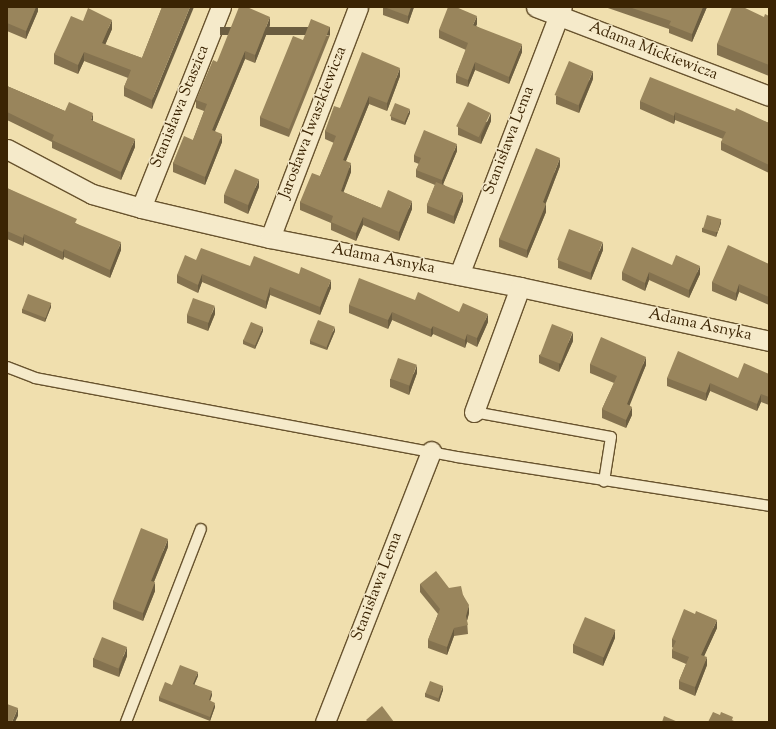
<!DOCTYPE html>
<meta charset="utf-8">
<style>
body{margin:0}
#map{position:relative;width:776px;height:729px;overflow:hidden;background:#f0dfae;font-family:"Sorts Mill Goudy",serif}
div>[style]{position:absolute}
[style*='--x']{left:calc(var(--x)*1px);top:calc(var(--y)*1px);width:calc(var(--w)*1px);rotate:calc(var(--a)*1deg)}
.roads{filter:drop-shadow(1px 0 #68532e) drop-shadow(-1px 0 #68532e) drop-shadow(0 1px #68532e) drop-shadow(0 -1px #68532e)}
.lane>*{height:10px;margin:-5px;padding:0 5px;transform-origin:5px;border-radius:5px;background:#f5eaca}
.street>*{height:19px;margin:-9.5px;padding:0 9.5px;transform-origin:9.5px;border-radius:9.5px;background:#f5eaca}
.wall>*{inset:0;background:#84724f}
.shaded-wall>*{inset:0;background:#6b5d40;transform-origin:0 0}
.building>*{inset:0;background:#99855c;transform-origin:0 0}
span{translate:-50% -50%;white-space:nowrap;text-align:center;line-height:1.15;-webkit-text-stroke:3px #f5eaca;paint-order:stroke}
.street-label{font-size:16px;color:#3b2403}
.frame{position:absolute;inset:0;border:8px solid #3b2403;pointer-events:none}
</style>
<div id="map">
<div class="roads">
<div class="lane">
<div style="--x:7;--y:367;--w:30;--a:21"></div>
<div style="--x:35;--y:378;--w:429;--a:10.6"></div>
<div style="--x:457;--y:457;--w:316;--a:8.9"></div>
<div style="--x:474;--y:412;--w:139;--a:10.3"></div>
<div style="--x:611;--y:437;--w:45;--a:99"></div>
<div style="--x:126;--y:722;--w:207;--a:-68.8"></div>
</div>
<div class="street">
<div style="--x:536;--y:7;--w:249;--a:20.9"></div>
<div style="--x:7;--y:149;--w:96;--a:27.9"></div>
<div style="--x:92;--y:194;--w:51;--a:15.9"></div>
<div style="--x:141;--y:208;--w:132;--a:13.1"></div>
<div style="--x:270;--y:238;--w:255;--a:11.1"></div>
<div style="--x:520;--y:287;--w:255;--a:12.2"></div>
<div style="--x:141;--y:208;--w:216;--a:-68.3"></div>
<div style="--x:270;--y:238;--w:247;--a:-69.1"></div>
<div style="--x:459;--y:275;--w:287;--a:-69"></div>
<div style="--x:474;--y:412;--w:133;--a:-69.8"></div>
<div style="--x:325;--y:722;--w:291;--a:-68.6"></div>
</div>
</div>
<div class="wall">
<div style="clip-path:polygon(38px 7px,38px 11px,26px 39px,7px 31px,7px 8px)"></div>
<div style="clip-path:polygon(162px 7px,152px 109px,124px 96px,124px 87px,128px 78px,84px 61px,78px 74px,54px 64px,54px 54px,83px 21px,112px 29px,105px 45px,142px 58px)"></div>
<div style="clip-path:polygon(383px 7px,414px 7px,408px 24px,383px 15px)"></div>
<div style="clip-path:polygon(605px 7px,707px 7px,692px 42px,669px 33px,669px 29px)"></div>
<div style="clip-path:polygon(769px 16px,769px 76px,717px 55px,717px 44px,764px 17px)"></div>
<div style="clip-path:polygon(477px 24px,476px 26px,522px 52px,509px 84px,475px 70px,468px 87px,456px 83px,456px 75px,466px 50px,439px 38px,439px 30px)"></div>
<div style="clip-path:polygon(270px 25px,255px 63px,245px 59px,215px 131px,222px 142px,205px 185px,173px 172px,173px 163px,193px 140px,204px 111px,196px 108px,196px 100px,217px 62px)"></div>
<div style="clip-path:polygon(330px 35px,289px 137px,260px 126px,260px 117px,303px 40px)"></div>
<div style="clip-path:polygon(400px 76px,387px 111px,369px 104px,346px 161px,351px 172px,343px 192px,381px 208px,412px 209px,399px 241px,363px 225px,356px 241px,331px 230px,331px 223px,300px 210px,300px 202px,320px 176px,334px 143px,325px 139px,325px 131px,340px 108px)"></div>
<div style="clip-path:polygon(593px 79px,579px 113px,556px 104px,556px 96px)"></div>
<div style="clip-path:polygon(7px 86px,65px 111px,93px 121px,135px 147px,121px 180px,52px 148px,52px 142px,7px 120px)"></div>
<div style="clip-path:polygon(640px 101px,735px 111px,769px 123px,769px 173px,721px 150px,721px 142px,723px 139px,675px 120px,674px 124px,640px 109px)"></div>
<div style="clip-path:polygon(410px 113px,405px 125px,391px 120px,391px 116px)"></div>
<div style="clip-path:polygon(491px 121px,481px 144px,458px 135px,458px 127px)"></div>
<div style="clip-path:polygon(457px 151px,443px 184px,463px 201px,454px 224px,427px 213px,427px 205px,435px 185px,416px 177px,416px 170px,419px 164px,414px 162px,414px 155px)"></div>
<div style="clip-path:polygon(560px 166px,546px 203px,546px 212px,527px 258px,499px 247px,499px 239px)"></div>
<div style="clip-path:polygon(259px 187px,248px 214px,224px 203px,224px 195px)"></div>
<div style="clip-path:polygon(7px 188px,77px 224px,121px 250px,110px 278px,64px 257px,63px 260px,24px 242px,23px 246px,7px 239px)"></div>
<div style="clip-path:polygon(721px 223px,716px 237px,702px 232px,702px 228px)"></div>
<div style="clip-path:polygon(603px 250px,591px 280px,558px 268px,558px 260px)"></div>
<div style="clip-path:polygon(196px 260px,250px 266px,331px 288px,320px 315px,270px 295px,266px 309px,202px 282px,198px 293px,177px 283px,177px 275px)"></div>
<div style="clip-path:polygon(769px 264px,769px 305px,739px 292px,736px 301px,712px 291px,712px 282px)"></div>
<div style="clip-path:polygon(672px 265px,700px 274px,689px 298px,649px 280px,645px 291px,622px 280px,622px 272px)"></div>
<div style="clip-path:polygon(415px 300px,459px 312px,488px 322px,477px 347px,467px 342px,465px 348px,433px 334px,431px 337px,392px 320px,388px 329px,349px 313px,349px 305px)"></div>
<div style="clip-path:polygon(51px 307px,45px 322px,22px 313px,22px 309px)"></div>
<div style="clip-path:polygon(215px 314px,208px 331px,187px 323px,187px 315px)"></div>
<div style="clip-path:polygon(263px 331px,255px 349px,243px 344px,243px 340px)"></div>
<div style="clip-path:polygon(335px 331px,327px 350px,310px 344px,310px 340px)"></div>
<div style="clip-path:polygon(573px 341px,559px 372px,539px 363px,539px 355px)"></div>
<div style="clip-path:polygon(590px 364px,646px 365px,629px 405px,632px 415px,626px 428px,602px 418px,602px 409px,614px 383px,590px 373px)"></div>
<div style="clip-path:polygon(417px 373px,409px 395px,390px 387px,390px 379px)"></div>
<div style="clip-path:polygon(769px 374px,769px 405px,761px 402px,757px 411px,710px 391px,706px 401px,667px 386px,667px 378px,738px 378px)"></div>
<div style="clip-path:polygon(168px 547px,154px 582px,155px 591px,143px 621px,113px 609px,113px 601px)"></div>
<div style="clip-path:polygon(420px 584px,449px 588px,463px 595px,469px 613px,467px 621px,468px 634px,454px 636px,447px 655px,428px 648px,428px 640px,438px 614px,420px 592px)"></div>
<div style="clip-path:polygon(717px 628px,704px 656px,707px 665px,695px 696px,679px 689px,679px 681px,686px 664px,672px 658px,672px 650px,673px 648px,672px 647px,672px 639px)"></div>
<div style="clip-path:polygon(615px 638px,603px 666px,573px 653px,573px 644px)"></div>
<div style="clip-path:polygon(127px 656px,119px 677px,93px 667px,93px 658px)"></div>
<div style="clip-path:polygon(198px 676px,194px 684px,212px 695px,210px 701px,215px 707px,210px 721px,159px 701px,159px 697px,172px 685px)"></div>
<div style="clip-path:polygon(443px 690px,439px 702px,425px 697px,425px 693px)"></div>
</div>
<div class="shaded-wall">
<div style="clip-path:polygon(36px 7px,38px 7px,38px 11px,26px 39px,26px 31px)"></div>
<div style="clip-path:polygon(190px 7px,194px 7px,152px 109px,152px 100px)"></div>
<div style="clip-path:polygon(411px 7px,414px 7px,408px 24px,408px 16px)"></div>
<div style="clip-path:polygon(703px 7px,707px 7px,692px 42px,692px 34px)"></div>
<div style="clip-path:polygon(477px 16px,477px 24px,473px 33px,473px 25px)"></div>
<div style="clip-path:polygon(270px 17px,270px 25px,255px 63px,255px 55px)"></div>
<div style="clip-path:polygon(112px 20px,112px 29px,102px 52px,102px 43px)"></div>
<div style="left:330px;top:27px;width:8px;height:110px;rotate:90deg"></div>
<div style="clip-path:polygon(522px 44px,522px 52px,509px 84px,509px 77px)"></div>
<div style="clip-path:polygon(245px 51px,245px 59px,212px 138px,212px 130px)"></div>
<div style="clip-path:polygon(84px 52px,84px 61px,78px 74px,78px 65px)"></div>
<div style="clip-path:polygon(475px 62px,475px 70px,468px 87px,468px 80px)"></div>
<div style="clip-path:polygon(400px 68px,400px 76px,387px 111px,387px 103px)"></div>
<div style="clip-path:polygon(593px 71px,593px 79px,579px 113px,579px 105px)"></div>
<div style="clip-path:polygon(369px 96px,369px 104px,343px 168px,343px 160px)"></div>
<div style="clip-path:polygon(410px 109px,410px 113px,405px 125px,405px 121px)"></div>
<div style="clip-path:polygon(675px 112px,675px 120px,674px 124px,674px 116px)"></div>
<div style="clip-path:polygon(93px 113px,93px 121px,91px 120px)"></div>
<div style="clip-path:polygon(491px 113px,491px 121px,481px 144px,481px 136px)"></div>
<div style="clip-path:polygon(222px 134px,222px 142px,205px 185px,205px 177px)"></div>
<div style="clip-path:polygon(135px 139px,135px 147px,121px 180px,121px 172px)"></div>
<div style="clip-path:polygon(457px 144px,457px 151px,442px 187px,442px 180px)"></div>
<div style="clip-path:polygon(560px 158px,560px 166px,543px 210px,543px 202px)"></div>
<div style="clip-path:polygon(351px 163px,351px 172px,341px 199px,341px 191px)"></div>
<div style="clip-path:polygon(259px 179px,259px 187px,248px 214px,248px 206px)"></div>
<div style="clip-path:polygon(463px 193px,463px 201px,454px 224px,454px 216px)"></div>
<div style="clip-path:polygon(412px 201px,412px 209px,399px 241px,399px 232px)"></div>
<div style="clip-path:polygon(546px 204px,546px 212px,527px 258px,527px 250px)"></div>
<div style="clip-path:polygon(363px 217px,363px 225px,356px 241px,356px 233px)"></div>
<div style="clip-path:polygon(721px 219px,721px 223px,716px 237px,716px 233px)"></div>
<div style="clip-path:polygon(24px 234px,24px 242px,23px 246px,23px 238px)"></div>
<div style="clip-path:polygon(121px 242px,121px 250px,110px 278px,110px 270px)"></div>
<div style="clip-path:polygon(603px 242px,603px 250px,591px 280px,591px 272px)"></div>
<div style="clip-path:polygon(64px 249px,64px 257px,63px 260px,63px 252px)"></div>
<div style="clip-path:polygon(700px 266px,700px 274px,689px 298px,689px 290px)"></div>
<div style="clip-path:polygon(649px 272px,649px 280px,645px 291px,645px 283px)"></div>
<div style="clip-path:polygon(202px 274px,202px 282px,198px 293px,198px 285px)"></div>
<div style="clip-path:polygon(331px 280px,331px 288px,320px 315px,320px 307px)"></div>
<div style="clip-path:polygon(739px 284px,739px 292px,736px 301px,736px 293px)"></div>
<div style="clip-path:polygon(270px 287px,270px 295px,266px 309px,266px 301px)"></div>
<div style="clip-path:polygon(51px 303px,51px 307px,45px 322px,45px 318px)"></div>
<div style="clip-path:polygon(215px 306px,215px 314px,208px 331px,208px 323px)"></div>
<div style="clip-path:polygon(392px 312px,392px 320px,388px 329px,388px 320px)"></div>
<div style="clip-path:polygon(488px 314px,488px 322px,477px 347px,477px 338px)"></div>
<div style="clip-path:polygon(433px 326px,433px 334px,431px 337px,431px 329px)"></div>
<div style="clip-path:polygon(263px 327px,263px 331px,255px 349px,255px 345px)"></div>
<div style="clip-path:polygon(335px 327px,335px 331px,327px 350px,327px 346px)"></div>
<div style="clip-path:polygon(573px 332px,573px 341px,559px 372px,559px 364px)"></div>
<div style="clip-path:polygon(467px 334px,467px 342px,465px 348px,465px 340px)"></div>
<div style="clip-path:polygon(646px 357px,646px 365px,627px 412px,627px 404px)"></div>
<div style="clip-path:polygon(417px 365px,417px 373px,409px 395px,409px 387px)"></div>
<div style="clip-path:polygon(710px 383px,710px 391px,706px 401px,706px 393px)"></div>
<div style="clip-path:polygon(761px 394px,761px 402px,757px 411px,757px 404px)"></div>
<div style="clip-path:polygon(632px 407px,632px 415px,626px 428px,626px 420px)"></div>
<div style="clip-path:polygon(168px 539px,168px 547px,151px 589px,151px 581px)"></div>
<div style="clip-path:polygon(155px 582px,155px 591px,143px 621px,143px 613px)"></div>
<div style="clip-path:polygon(469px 605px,469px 613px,466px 624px,466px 616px)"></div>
<div style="clip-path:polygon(717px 620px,717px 628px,701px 663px,701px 655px)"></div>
<div style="clip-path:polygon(454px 628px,454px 636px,447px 655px,447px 647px)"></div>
<div style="clip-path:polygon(615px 630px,615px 638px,603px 666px,603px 658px)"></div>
<div style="clip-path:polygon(127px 647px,127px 656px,119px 677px,119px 669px)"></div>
<div style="clip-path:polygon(707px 657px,707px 665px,695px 696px,695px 687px)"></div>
<div style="clip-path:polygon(198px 672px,198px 676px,193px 688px,193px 684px)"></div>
<div style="clip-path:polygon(443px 686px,443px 690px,439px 702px,439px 698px)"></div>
<div style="clip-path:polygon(212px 691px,212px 695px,209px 704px,209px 700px)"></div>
<div style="clip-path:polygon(215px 703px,215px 707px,210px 721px,210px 717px)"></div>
<div style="clip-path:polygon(18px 708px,18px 716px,15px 722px,12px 722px)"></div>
</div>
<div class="building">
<div style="clip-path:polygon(8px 7px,36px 7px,26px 31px,7px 23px,7px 8px)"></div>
<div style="clip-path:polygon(162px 7px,190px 7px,152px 100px,124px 87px,131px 70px,84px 52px,78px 65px,54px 54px,71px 16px,83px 21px,88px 8px,112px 20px,102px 43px,142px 58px)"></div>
<div style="clip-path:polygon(239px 7px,247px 7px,270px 17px,255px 55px,245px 51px,212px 130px,222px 134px,205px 177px,173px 163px,184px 136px,193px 140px,207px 104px,196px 100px,213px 60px,217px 62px)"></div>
<div style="clip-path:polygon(384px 7px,411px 7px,408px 16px)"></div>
<div style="clip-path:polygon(448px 7px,456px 7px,477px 16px,473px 25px,522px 44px,509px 77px,475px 62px,468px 80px,456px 75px,468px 43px,439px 30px)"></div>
<div style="clip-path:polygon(629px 7px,703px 7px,692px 34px,669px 25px,671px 21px)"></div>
<div style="clip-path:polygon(732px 7px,743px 7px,764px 17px,765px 14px,769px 16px,769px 65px,717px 44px)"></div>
<div style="clip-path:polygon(311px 19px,330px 27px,289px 129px,260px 117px,293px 36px,303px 40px)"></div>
<div style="clip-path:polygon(362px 52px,400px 68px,387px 103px,369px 96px,343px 160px,351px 163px,341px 191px,381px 208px,388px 190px,412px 201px,399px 232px,363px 217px,356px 233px,331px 222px,333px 216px,300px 202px,312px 173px,320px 176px,336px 136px,325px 131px,334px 106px,340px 108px)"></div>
<div style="left:569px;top:61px;width:26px;height:37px;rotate:23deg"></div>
<div style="clip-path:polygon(650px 77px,735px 111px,736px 108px,769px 123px,769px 165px,721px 142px,726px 132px,675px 112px,674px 116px,640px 101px)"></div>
<div style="clip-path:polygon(7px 86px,65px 111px,69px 102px,93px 113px,91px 120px,135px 139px,121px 172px,52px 140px,54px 135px,7px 112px)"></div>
<div style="left:468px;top:102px;width:25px;height:27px;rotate:26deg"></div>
<div style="left:395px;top:103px;width:16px;height:14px;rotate:22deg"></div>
<div style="clip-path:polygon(424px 130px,457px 144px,442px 180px,416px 170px,421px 158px,414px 155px)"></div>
<div style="clip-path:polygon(536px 148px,560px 158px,543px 202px,546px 204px,527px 250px,499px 239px)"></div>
<div style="left:235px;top:169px;width:26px;height:28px;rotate:23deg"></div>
<div style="left:436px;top:182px;width:29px;height:25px;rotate:22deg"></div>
<div style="clip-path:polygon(7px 188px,77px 219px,75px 223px,121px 242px,110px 270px,64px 249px,63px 252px,24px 234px,23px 238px,7px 231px)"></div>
<div style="left:707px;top:215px;width:15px;height:14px;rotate:16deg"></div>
<div style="left:569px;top:229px;width:36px;height:33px;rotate:21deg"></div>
<div style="clip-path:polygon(728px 245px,769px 264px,769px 297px,739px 284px,736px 293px,712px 282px)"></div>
<div style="clip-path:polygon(632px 247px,672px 265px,676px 255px,700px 266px,689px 290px,649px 272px,645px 283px,622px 272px)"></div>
<div style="clip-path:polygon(201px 248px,250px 266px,254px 256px,299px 274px,301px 267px,331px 280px,320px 307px,270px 287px,266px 301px,202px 274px,198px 285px,177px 275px,185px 255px,196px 260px)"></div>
<div style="clip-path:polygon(359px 278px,415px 300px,418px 292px,459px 312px,463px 303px,488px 314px,477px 338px,467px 334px,465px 340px,433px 326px,431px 329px,392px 312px,388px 320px,349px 305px)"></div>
<div style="left:28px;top:294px;width:25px;height:16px;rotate:21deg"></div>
<div style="left:193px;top:298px;width:23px;height:18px;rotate:20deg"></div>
<div style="left:318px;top:320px;width:18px;height:22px;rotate:22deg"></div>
<div style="left:251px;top:322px;width:13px;height:20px;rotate:23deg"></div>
<div style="left:552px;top:324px;width:22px;height:34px;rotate:21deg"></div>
<div style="clip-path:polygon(601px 337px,646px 357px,627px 404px,632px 407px,626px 420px,602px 409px,617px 376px,590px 364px)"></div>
<div style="clip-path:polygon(678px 351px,738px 378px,744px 363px,769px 374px,769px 397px,761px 394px,757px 404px,710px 383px,706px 393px,667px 378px)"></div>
<div style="left:398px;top:358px;width:20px;height:22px;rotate:20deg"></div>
<div style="clip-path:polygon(141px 528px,168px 539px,151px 581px,155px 582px,143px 613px,113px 601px)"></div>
<div style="clip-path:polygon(436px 571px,449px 588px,461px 586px,463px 595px,469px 605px,466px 616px,468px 625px,454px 628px,447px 647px,428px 640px,440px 609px,420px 584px)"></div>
<div style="clip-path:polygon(684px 609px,695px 614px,696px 611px,717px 620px,701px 655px,707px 657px,695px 687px,679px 681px,689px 657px,672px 650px,676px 641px,672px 639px)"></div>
<div style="left:585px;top:617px;width:33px;height:30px;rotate:23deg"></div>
<div style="left:102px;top:637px;width:27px;height:23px;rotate:22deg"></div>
<div style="clip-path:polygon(180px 665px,198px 672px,193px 684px,212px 691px,209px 700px,215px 703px,210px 717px,159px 697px,165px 682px,172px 685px)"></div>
<div style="left:430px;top:681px;width:14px;height:13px;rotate:21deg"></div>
<div style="clip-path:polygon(7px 704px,18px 708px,12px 722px,7px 722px)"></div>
<div style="clip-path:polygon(382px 706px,394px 722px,368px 722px,366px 720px)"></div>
<div style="clip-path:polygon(713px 712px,720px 715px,721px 712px,733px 717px,732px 720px,736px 722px,708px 722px)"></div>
<div style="clip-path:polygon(664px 716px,678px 722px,662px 722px)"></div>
</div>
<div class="street-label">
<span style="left:653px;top:52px;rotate:21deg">Adama Mickiewicza</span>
<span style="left:181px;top:107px;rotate:-68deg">Stanisława Staszica</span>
<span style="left:314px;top:123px;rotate:-69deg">Jarosława Iwaszkiewicza</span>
<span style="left:510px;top:141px;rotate:-69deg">Stanisława Lema</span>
<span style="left:383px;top:260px;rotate:11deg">Adama Asnyka</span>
<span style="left:700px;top:326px;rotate:12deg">Adama Asnyka</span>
<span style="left:378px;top:587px;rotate:-69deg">Stanisława Lema</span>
</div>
<div class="frame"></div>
</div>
